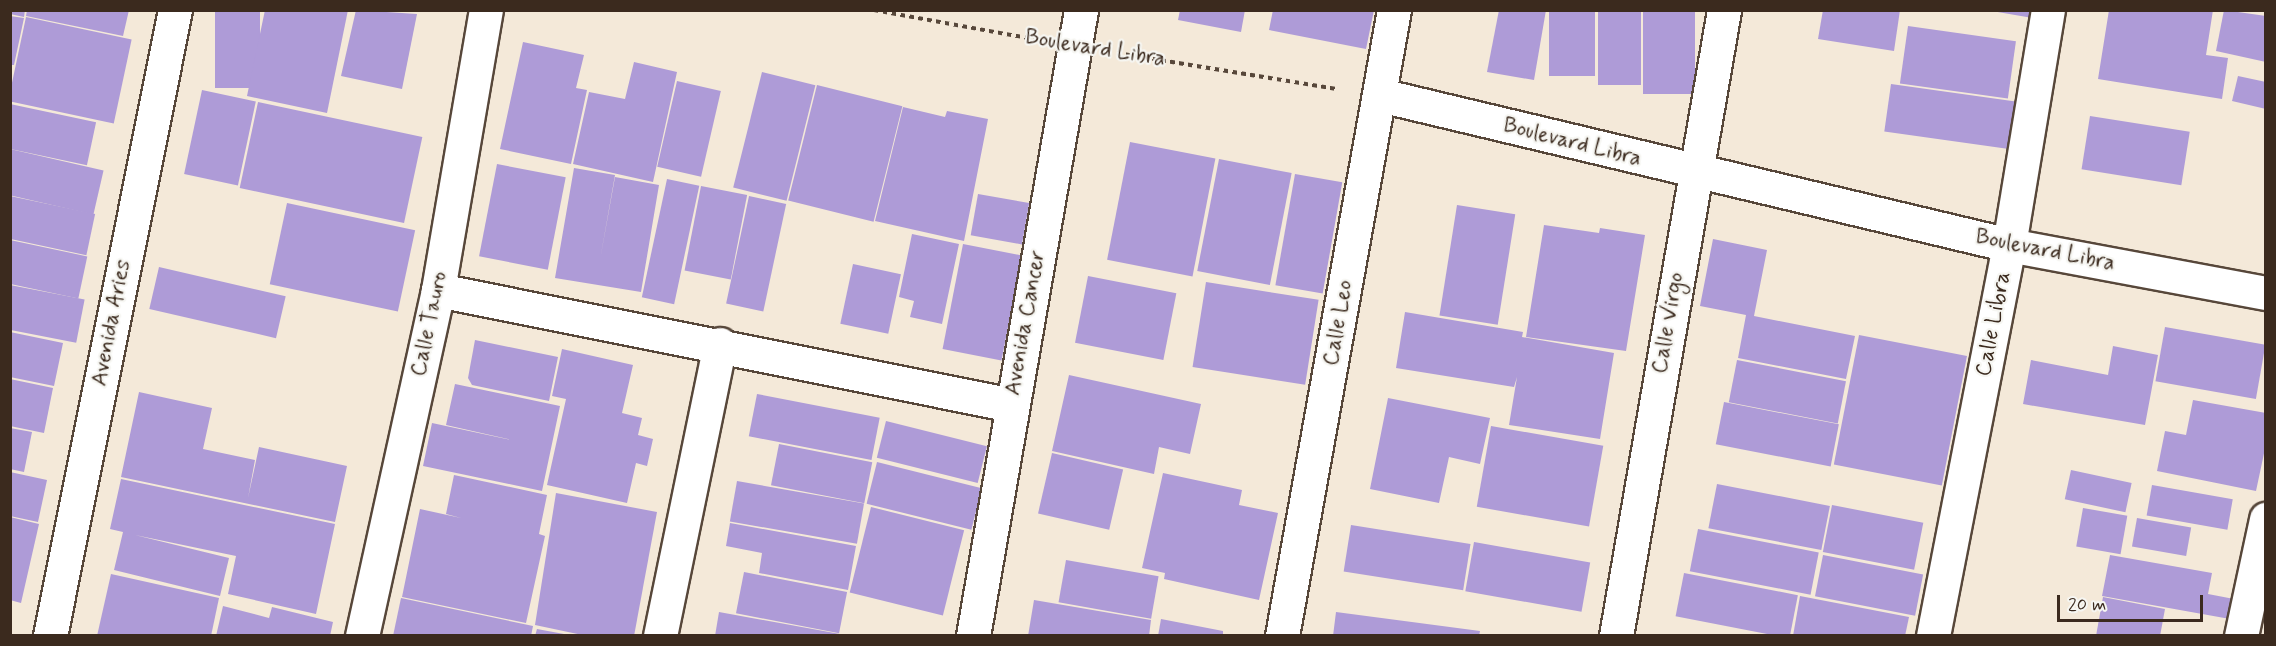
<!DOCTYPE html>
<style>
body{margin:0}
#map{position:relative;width:2276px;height:646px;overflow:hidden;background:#f4e9d9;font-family:Mynerve,sans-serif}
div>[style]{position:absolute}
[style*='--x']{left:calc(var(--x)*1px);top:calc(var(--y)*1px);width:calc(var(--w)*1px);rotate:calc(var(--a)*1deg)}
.building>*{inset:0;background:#ae9bd7;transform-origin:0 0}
.path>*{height:4px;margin-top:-2px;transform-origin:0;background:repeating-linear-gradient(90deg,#57473a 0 4.5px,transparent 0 9px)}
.roads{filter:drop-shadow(2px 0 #57473a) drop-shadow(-2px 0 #57473a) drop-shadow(0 2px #57473a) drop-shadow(0 -2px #57473a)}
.street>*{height:33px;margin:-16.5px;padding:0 16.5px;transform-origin:16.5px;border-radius:16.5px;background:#fff}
span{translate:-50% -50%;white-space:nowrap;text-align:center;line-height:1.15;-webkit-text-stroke:4.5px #f6f6f2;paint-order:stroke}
.street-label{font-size:22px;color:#3b2a1e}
.frame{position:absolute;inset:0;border:12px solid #3b2a1e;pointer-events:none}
.scale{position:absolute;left:2057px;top:595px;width:146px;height:27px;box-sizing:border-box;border:3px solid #3b2a1e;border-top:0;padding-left:8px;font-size:18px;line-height:21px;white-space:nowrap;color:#3b2a1e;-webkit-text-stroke:4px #f6f6f2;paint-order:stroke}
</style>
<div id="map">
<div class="building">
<div style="clip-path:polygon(10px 10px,25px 10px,24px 17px,10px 14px)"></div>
<div style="clip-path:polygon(27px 10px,129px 10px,123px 36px,26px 16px)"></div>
<div style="left:215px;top:10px;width:45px;height:78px"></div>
<div style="clip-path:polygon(265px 10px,348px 10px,327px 113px,247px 96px)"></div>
<div style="clip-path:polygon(356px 10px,417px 14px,402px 89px,341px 76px)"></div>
<div style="clip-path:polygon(1180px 10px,1245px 10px,1241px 32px,1178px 20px)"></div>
<div style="clip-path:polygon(1273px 10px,1374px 10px,1366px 49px,1269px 30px)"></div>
<div style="clip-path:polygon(1499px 10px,1546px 10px,1534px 80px,1487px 72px)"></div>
<div style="left:1549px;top:10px;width:46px;height:66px"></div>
<div style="left:1598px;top:10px;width:43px;height:75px"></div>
<div style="left:1643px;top:10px;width:52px;height:84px"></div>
<div style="clip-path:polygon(1823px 10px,1900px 10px,1894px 51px,1818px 39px)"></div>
<div style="clip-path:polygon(1986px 10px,2040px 10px,2039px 19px)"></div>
<div style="clip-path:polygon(2109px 10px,2213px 10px,2206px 55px,2228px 58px,2222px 99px,2098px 79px)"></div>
<div style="clip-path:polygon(2224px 10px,2266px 16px,2266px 62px,2216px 51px)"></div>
<div style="clip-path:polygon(10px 16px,24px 18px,14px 65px,10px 65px)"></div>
<div style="left:26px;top:17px;width:108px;height:86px;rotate:12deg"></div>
<div style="left:1908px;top:26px;width:109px;height:58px;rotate:8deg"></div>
<div style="clip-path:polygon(523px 42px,584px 55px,576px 88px,587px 90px,571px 164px,500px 149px)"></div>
<div style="clip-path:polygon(634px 62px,677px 72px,653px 182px,573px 164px,589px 92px,625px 99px)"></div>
<div style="left:762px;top:72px;width:55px;height:119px;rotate:14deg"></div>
<div style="clip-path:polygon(2238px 76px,2266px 82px,2266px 109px,2232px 101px)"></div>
<div style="left:677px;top:81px;width:45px;height:88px;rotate:13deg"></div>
<div style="left:1891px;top:84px;width:133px;height:48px;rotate:8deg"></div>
<div style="left:817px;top:85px;width:88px;height:119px;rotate:14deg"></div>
<div style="left:202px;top:90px;width:55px;height:86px;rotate:12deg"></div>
<div style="left:258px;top:102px;width:168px;height:88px;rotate:12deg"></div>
<div style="left:10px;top:104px;width:88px;height:44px;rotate:12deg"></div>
<div style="clip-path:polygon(903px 107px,945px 117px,947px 111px,988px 119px,964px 241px,875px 221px)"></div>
<div style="left:2090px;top:116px;width:101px;height:54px;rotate:9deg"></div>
<div style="left:1130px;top:142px;width:87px;height:120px;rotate:11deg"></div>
<div style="left:10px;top:149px;width:96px;height:45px;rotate:13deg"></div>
<div style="left:1219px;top:159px;width:74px;height:114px;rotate:11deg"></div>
<div style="left:497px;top:164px;width:70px;height:94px;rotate:11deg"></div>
<div style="clip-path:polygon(574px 168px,615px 175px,600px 260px,615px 177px,659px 185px,641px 292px,555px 278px)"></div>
<div style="left:1295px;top:174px;width:48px;height:113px;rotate:10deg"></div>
<div style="left:667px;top:179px;width:33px;height:121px;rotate:12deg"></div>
<div style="left:701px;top:186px;width:47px;height:86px;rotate:11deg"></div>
<div style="left:978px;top:194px;width:52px;height:42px;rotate:10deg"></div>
<div style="left:10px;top:196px;width:87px;height:42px;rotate:12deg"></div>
<div style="left:749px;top:196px;width:38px;height:110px;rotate:12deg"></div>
<div style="left:287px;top:203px;width:131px;height:83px;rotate:12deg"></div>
<div style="left:1457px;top:205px;width:59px;height:112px;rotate:9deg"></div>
<div style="clip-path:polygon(1544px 225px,1599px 233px,1600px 228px,1645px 235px,1626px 351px,1526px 337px)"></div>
<div style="clip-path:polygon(912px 234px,959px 244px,942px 324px,910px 317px,914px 301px,899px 297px)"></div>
<div style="clip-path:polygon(1713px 239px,1767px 250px,1754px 316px,1855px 336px,1846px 379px,1738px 358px,1746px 315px,1700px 306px)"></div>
<div style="left:10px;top:240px;width:79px;height:43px;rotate:12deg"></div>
<div style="left:963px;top:244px;width:60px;height:107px;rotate:11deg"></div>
<div style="left:853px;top:264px;width:49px;height:61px;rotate:12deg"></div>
<div style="left:159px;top:267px;width:130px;height:43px;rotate:13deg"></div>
<div style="left:1088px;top:276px;width:90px;height:68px;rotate:11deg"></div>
<div style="left:1206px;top:282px;width:114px;height:86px;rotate:9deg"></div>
<div style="left:10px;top:285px;width:76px;height:44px;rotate:11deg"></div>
<div style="clip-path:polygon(1405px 312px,1523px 332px,1522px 337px,1614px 353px,1600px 439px,1509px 425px,1517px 377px,1514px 387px,1396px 368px)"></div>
<div style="left:2165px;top:327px;width:102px;height:55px;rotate:10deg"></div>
<div style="clip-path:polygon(10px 332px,63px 343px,54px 386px,10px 377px)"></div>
<div style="left:1859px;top:335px;width:110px;height:132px;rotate:11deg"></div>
<div style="clip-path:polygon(475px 340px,558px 357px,549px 401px,472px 385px,468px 378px)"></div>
<div style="clip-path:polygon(2113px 346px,2158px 355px,2145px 425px,2023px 404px,2031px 360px,2108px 375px)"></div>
<div style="clip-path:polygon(562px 349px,633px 365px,622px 413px,642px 418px,638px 435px,653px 439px,647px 466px,636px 463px,627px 503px,547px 485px,566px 399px,552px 396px)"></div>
<div style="left:1737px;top:360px;width:111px;height:43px;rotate:11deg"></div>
<div style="clip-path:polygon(1069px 375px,1201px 404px,1190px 454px,1159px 447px,1154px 474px,1052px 451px)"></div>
<div style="clip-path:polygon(10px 379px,53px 388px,44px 433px,10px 426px)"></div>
<div style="clip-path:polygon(455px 384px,560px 406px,542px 491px,423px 466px,432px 423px,525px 443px,446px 425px)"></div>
<div style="clip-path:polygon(139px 392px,212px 408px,203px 449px,255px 460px,248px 498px,259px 447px,347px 466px,335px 522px,121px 477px)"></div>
<div style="left:757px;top:394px;width:125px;height:43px;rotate:11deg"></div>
<div style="clip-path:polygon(1388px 398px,1490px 418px,1480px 464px,1449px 457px,1439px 503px,1370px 489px)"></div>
<div style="clip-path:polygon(2193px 400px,2266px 413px,2266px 444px,2256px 491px,2157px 471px,2165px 431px,2186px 435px)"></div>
<div style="left:1724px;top:402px;width:117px;height:43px;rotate:11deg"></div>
<div style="left:886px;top:421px;width:104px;height:38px;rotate:14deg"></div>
<div style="left:1491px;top:426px;width:114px;height:82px;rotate:10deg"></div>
<div style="clip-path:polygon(10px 428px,32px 432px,24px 472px,10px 469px)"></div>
<div style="left:779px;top:444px;width:95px;height:42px;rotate:11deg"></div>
<div style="left:1052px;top:453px;width:73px;height:62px;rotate:13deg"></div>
<div style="left:877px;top:462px;width:108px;height:43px;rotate:14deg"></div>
<div style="left:2071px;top:470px;width:62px;height:30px;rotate:12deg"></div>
<div style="clip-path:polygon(10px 472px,47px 480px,38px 522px,10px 516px)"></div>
<div style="clip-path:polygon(1163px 473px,1242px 490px,1239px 505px,1278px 513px,1259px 600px,1164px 579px,1165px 573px,1142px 568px)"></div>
<div style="clip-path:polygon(454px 475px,547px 495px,539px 534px,545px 536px,526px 623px,402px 597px,420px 509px,461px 518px,446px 514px)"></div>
<div style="clip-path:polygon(121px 479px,335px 524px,316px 614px,228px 594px,236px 556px,135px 535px,229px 558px,220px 596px,114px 570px,123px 532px,110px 529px)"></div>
<div style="left:737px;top:481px;width:129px;height:41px;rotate:10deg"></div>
<div style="left:1717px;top:484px;width:115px;height:45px;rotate:11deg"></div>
<div style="left:2152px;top:485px;width:82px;height:31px;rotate:10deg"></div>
<div style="clip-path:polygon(556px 493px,657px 512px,634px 636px,587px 636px,535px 625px)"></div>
<div style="left:1832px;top:505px;width:93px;height:48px;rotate:11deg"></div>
<div style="left:871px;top:507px;width:96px;height:88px;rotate:14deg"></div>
<div style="left:2083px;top:508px;width:45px;height:39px;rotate:10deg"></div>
<div style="clip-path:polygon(10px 517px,39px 524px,21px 603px,10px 600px)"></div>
<div style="left:2137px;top:518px;width:55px;height:29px;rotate:10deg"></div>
<div style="clip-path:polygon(730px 523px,856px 546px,848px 590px,759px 573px,762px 553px,726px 546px)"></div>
<div style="left:1351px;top:525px;width:121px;height:47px;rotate:9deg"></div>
<div style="left:1698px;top:529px;width:123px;height:43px;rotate:11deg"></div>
<div style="left:1474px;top:542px;width:118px;height:50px;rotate:10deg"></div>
<div style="left:1823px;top:555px;width:102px;height:42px;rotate:11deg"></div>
<div style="clip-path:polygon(2110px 555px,2212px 573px,2208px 594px,2234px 599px,2230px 619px,2102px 596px)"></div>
<div style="left:1066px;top:560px;width:94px;height:43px;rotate:10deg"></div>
<div style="left:744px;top:572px;width:105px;height:42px;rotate:11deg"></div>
<div style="left:1684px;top:573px;width:116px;height:44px;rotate:11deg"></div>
<div style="clip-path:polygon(111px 574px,219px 598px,211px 636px,97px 636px)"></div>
<div style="clip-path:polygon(1800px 596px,1909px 617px,1905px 636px,1793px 636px)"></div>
<div style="clip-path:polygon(2103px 597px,2165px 609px,2160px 636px,2096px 636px)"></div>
<div style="clip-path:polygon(401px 598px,533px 626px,531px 636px,393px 636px)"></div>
<div style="clip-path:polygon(1034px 600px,1151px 620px,1149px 636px,1028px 636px)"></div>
<div style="clip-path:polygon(223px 606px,269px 618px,272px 607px,333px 622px,330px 636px,216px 636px)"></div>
<div style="clip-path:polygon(719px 612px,840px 634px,840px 636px,715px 636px)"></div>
<div style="clip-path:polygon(1336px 612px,1480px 631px,1479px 636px,1333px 636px)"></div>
<div style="clip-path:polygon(1161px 619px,1223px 631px,1223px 636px,1158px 636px)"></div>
<div style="clip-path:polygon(537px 629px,564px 634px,563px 636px,535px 636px)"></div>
</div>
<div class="path">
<div style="--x:874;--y:10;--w:162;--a:10.3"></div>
<div style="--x:1117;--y:53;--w:224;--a:9.3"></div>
</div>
<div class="roads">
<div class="street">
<div style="--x:1380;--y:95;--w:647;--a:13.41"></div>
<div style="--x:2009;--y:245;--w:261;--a:10.6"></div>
<div style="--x:438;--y:290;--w:585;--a:11.33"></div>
<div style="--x:50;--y:636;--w:638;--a:-78.71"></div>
<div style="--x:362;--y:636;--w:354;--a:-77.6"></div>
<div style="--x:438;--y:290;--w:284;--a:-80.3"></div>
<div style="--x:660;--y:636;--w:298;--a:-78.4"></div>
<div style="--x:973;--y:636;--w:635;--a:-80.21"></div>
<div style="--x:1282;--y:636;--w:636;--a:-79.86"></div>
<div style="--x:1616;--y:636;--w:635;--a:-80.21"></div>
<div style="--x:1933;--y:636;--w:398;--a:-79"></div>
<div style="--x:2009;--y:245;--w:238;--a:-80.6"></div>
<div style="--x:2241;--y:636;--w:120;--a:-77.9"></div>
</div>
</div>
<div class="street-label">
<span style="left:1095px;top:49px;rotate:9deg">Boulevard Libra</span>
<span style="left:1572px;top:143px;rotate:14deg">Boulevard Libra</span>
<span style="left:2045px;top:251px;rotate:11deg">Boulevard Libra</span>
<span style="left:112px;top:323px;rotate:-79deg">Avenida Aries</span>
<span style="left:1026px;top:323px;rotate:-80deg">Avenida Cancer</span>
<span style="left:1339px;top:323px;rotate:-80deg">Calle Leo</span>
<span style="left:1669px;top:323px;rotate:-80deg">Calle Virgo</span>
<span style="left:430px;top:324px;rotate:-78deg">Calle Tauro</span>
<span style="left:1994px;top:324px;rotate:-79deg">Calle Libra</span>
</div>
<div class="frame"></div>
<div class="scale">20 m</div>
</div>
